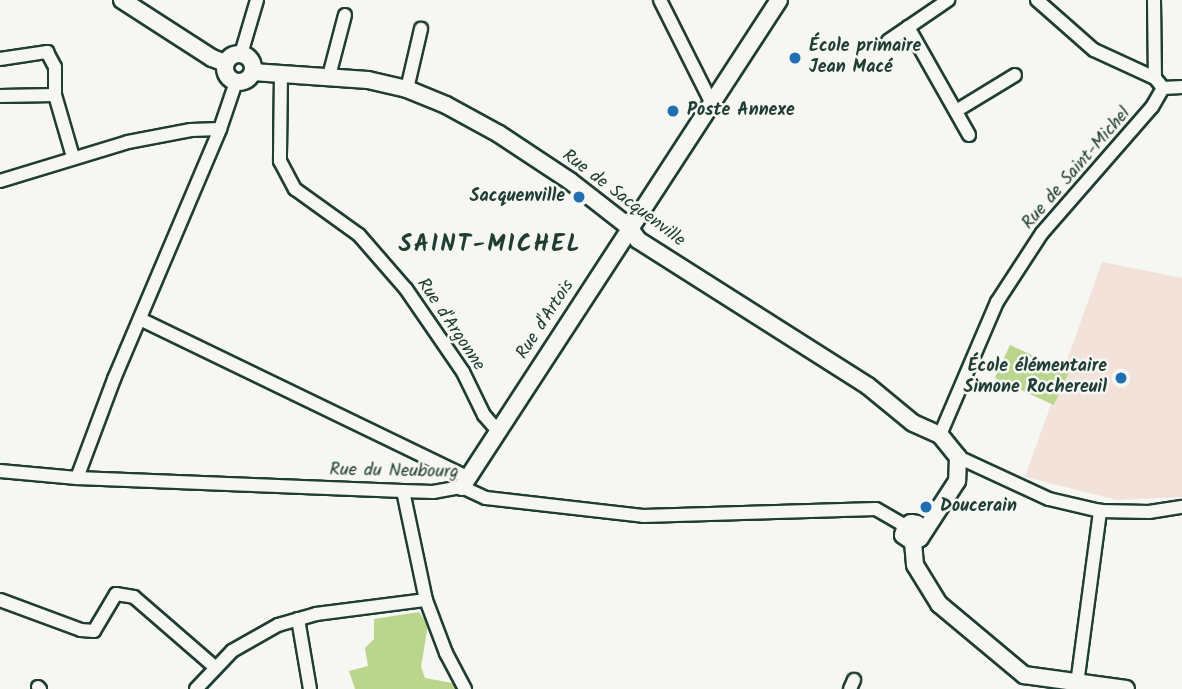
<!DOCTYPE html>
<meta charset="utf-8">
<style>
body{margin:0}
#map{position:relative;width:1182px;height:689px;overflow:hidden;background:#f6f6f2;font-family:Kalam,sans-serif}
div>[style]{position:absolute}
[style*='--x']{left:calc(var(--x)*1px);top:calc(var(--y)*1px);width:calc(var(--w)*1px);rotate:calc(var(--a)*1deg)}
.built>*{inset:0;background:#f3e2da}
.green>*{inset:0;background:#bad68d;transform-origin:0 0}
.roads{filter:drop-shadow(2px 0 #1f3d34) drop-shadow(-2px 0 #1f3d34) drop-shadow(0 2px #1f3d34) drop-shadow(0 -2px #1f3d34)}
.minor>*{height:12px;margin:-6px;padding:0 6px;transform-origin:6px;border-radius:6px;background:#f6f6f2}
.tertiary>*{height:16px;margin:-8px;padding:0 8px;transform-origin:8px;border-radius:8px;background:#f6f6f2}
.tertiary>.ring{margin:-8px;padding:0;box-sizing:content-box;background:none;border:16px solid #f6f6f2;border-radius:50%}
.dots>*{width:19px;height:19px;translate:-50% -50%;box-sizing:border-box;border:4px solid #f6f6f2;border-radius:50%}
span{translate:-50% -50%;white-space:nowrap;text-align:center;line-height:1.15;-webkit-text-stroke:5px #f6f6f2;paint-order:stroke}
.poi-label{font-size:18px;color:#1f3d34;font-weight:700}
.left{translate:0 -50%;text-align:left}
.right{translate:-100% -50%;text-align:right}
.street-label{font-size:18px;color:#1f3d34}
.district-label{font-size:24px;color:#1f3d34;font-weight:700;letter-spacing:2px}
</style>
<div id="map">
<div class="built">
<div style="clip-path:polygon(1102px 262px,1182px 278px,1182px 497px,1117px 500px,1025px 477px)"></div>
</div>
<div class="green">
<div style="left:1010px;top:345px;width:65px;height:36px;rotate:25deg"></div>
<div style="clip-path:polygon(419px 612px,428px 625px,421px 667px,425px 678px,458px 684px,459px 689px,355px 689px,349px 671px,368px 666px,365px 648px,374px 639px,374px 619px)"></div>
</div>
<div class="roads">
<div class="minor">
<div style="--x:660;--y:0;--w:114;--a:63.4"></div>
<div style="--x:1037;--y:0;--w:76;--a:41.3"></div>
<div style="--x:1094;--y:50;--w:67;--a:24.7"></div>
<div style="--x:1155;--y:78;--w:13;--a:51"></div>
<div style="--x:1154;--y:0;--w:78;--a:89.3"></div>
<div style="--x:908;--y:27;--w:124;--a:60.5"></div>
<div style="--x:888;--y:41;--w:73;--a:-34.3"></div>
<div style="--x:241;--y:54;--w:56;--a:-73.5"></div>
<div style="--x:0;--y:59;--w:48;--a:-8.5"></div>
<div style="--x:47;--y:52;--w:17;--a:62"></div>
<div style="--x:55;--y:67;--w:28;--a:90"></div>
<div style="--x:281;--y:73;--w:88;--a:90.7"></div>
<div style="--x:280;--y:161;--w:32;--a:62"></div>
<div style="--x:295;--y:189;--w:79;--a:35.7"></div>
<div style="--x:359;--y:235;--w:72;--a:49"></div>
<div style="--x:406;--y:289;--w:101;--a:55.5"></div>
<div style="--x:463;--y:372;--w:48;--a:64"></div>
<div style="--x:484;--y:415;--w:20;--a:49"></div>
<div style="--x:329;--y:76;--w:63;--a:-75.3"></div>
<div style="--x:1163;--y:88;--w:19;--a:-3"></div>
<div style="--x:407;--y:89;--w:62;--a:-76.9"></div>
<div style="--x:0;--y:96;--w:55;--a:-1"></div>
<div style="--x:55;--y:95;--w:65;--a:73.8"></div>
<div style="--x:956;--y:111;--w:69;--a:-31.4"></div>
<div style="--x:0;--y:181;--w:134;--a:-16.9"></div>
<div style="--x:128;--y:142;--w:64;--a:-10.8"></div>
<div style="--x:191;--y:130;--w:29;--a:-2"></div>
<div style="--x:140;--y:319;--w:363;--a:25.8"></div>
<div style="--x:940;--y:435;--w:145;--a:-66.8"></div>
<div style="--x:997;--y:302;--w:82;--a:-56.9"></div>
<div style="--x:1042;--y:233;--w:167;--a:-48.9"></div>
<div style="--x:1152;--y:107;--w:22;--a:-60"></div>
<div style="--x:958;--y:457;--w:100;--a:24.8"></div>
<div style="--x:1049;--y:499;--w:52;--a:13.2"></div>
<div style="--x:1100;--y:511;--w:49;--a:1.2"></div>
<div style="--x:1149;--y:512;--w:33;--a:-9"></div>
<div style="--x:0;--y:471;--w:77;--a:5.2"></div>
<div style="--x:77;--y:478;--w:326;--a:2.3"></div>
<div style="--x:403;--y:491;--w:30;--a:2"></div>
<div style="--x:433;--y:492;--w:29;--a:-10"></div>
<div style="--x:462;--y:487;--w:26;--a:25"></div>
<div style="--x:486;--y:498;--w:158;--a:6.5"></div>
<div style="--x:643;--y:516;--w:233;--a:-1.7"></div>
<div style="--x:876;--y:509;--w:34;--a:30"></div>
<div style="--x:77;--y:478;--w:106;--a:-69.5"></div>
<div style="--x:114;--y:379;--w:272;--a:-67"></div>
<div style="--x:220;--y:129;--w:50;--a:-71.2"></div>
<div style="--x:403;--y:491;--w:111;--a:78.1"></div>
<div style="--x:426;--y:600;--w:57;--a:69.3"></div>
<div style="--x:446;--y:653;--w:41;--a:62.2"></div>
<div style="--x:0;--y:600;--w:86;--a:20.3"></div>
<div style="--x:81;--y:630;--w:13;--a:4"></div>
<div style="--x:94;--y:631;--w:43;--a:-59.3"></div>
<div style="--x:116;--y:594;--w:18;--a:9"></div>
<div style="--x:134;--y:597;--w:108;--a:40.9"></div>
<div style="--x:298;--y:619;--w:71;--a:80.3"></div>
<div style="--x:1077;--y:684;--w:175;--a:-82.4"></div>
<div style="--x:38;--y:687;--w:3;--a:45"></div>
<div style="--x:196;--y:689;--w:52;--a:-46.5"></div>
<div style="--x:232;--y:651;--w:53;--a:-29.5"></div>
<div style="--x:278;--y:625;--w:40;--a:-16"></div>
<div style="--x:316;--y:614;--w:111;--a:-7.3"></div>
<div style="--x:850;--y:689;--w:10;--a:-66"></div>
</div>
<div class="tertiary">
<div style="--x:122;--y:0;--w:107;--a:32.8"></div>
<div style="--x:212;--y:58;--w:14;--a:21"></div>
<div class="ring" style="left:225px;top:54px;width:12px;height:12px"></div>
<div style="--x:253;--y:72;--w:115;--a:4"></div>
<div style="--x:368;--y:80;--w:40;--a:13"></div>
<div style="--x:407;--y:89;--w:42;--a:22.3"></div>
<div style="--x:446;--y:105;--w:60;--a:28.7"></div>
<div style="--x:499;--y:134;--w:85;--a:33.5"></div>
<div style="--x:570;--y:181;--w:75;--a:37.9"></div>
<div style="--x:629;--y:227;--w:16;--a:55"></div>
<div style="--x:638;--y:240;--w:272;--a:32.4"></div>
<div style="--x:868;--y:386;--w:58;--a:39.4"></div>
<div style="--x:913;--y:423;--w:30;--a:24"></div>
<div style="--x:940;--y:435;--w:28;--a:51"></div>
<div style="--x:958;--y:457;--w:24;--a:92"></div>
<div style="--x:957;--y:481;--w:68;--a:123"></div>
<div style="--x:920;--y:538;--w:8;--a:150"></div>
<div style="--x:913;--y:542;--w:12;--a:-145"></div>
<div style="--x:903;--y:535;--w:9;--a:-72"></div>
<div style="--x:906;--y:526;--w:6;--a:-31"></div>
<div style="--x:911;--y:523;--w:6;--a:9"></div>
<div style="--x:917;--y:524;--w:9;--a:58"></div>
<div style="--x:462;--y:487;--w:581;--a:-56.94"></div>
<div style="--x:913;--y:542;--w:23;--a:85"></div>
<div style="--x:915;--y:565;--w:46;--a:58.4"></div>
<div style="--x:939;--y:604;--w:111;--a:39.9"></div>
<div style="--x:1024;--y:675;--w:103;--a:7.8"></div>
</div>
</div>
<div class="dots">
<div style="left:795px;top:58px;background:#1f6fb2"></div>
<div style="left:673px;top:111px;background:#1f6fb2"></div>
<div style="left:579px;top:197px;background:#1f6fb2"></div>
<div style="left:1121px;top:378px;background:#1f6fb2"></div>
<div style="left:926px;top:507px;background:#1f6fb2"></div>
</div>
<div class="poi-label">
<span class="left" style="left:809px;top:58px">École primaire<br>Jean Macé</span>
<span class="left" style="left:687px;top:111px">Poste Annexe</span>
<span class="right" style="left:565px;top:197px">Sacquenville</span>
<span class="right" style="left:1107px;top:378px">École élémentaire<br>Simone Rochereuil</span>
<span class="left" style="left:940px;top:507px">Doucerain</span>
</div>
<div class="street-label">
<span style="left:1077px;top:169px;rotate:-49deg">Rue de Saint-Michel</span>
<span style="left:623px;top:199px;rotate:37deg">Rue de Sacquenville</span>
<span style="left:546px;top:320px;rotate:-57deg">Rue d'Artois</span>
<span style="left:450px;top:325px;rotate:56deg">Rue d'Argonne</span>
<span style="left:394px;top:472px;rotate:1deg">Rue du Neubourg</span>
</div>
<div class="district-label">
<span style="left:490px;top:245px">SAINT-MICHEL</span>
</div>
</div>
